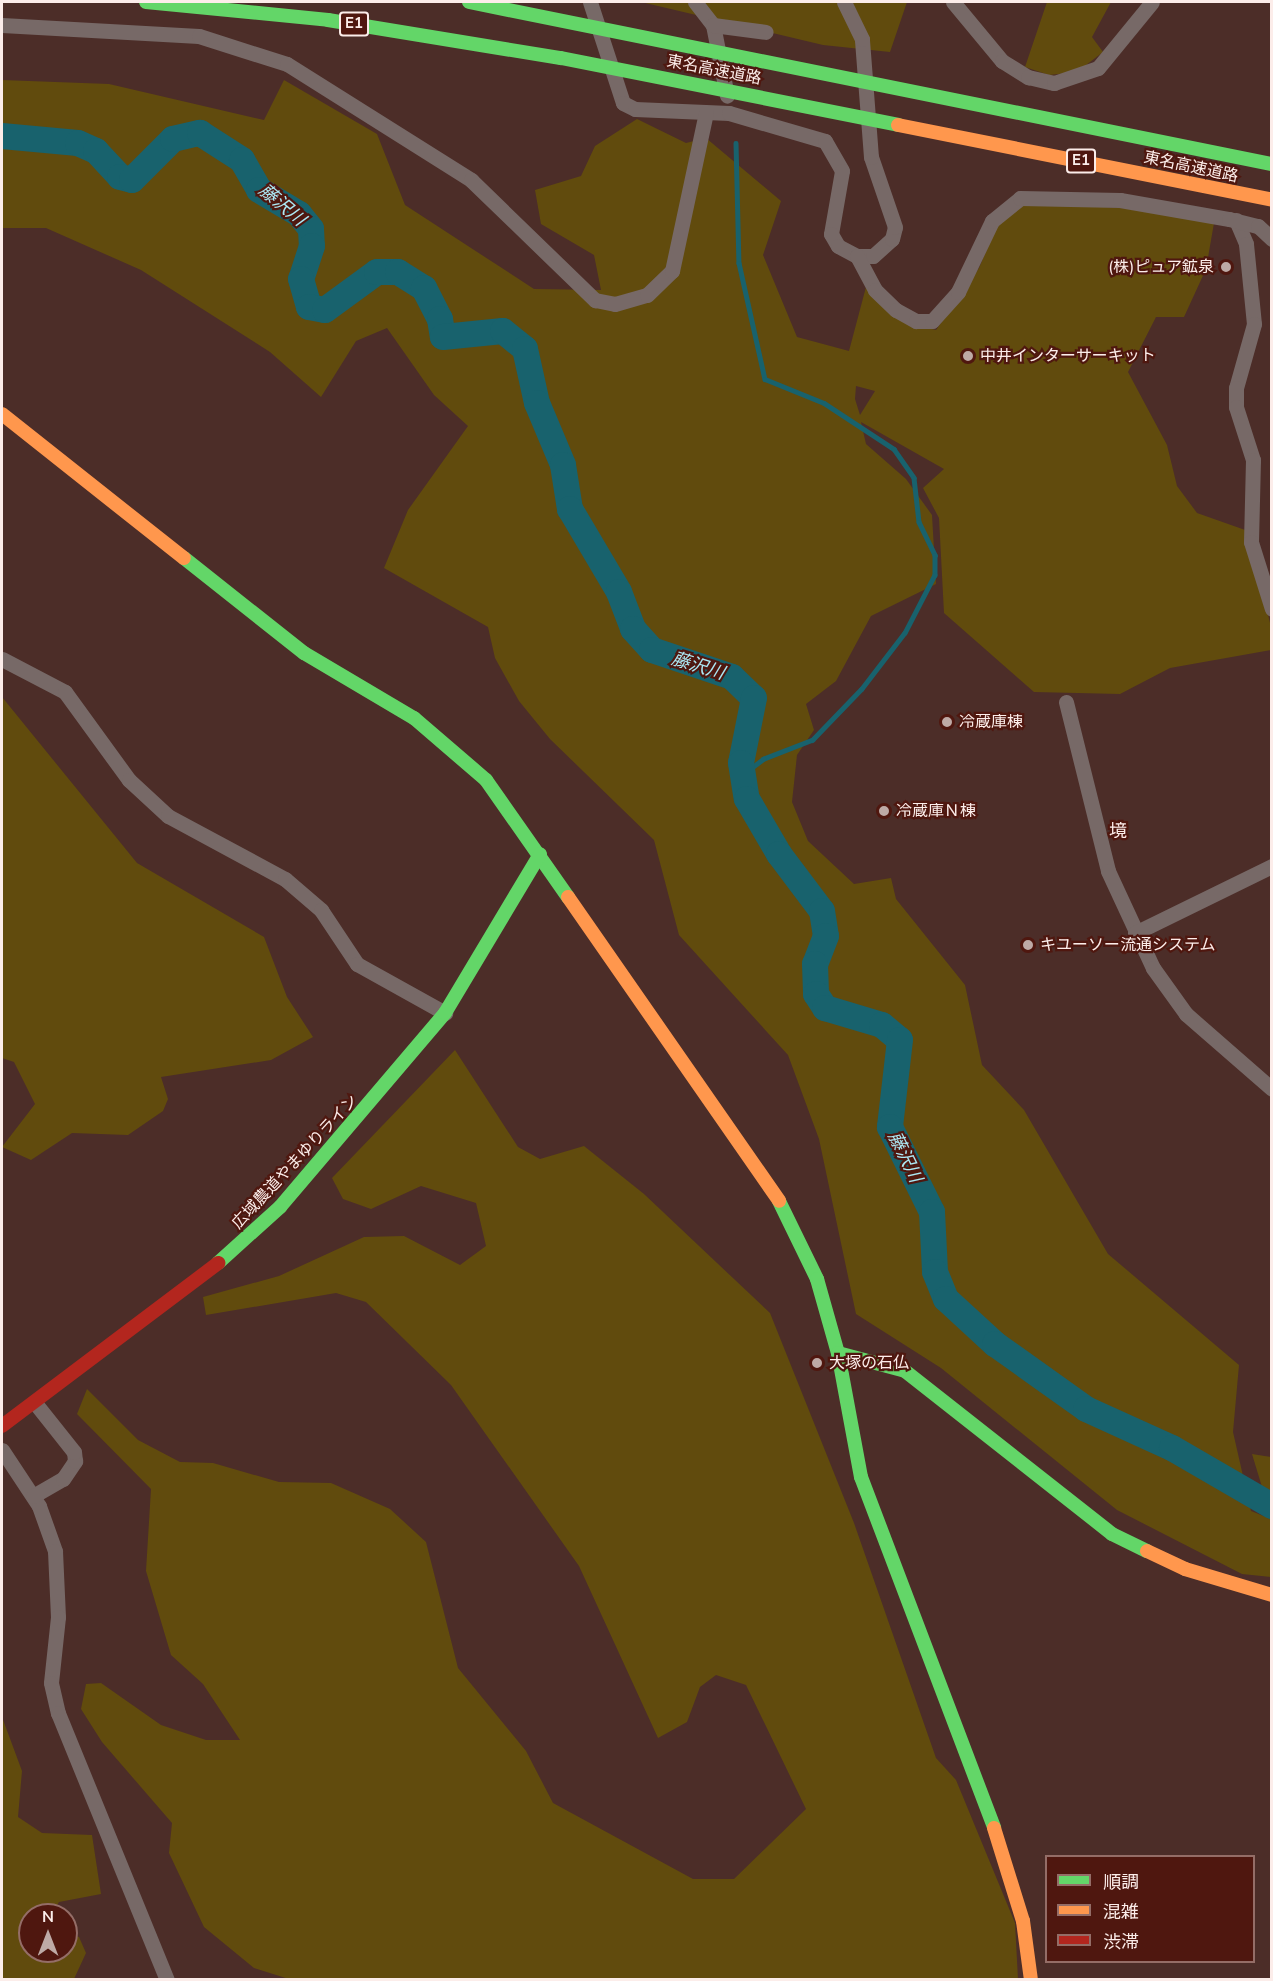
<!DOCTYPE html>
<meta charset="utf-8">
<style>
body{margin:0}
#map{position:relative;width:1273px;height:1981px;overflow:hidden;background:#4c2d28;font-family:"Nunito Sans","Noto Sans JP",sans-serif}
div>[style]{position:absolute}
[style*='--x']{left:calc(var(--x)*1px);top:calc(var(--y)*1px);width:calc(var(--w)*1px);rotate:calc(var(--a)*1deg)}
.green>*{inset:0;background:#614b0d}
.stream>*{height:4.5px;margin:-2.25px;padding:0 2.25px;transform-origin:2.25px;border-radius:2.25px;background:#18626d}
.river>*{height:26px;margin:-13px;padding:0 13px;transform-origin:13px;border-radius:13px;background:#18626d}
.street>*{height:15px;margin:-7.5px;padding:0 7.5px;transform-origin:7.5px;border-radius:7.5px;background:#776967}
.fast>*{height:14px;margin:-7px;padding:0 7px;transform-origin:7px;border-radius:7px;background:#63d668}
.slow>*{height:14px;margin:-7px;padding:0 7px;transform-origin:7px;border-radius:7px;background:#ff974d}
.jam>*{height:14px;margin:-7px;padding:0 7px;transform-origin:7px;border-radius:7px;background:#b3261e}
.dots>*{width:16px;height:16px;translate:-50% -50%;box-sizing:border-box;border:3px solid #4f170f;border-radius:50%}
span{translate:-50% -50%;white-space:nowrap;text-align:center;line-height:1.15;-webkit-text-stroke:4.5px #4f170f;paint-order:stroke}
.shield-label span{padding:2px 4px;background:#4f170f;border:2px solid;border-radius:4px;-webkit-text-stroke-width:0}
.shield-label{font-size:15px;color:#fcedea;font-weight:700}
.street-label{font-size:16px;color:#fcedea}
.poi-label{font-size:16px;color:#fcedea}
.right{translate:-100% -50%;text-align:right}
.left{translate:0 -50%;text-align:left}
.water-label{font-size:18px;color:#ace9f5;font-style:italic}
.neighbourhood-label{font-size:18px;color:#fcedea}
.frame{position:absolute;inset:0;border:3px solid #fcedea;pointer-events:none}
.legend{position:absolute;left:1045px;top:1855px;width:210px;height:108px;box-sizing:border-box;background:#4f170f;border:2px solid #946d67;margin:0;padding:8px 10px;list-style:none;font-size:18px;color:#fcedea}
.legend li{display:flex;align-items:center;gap:12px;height:30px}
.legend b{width:30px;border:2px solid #946d67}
.north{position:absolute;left:18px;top:1903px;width:60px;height:60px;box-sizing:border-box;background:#4f170f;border:2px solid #946d67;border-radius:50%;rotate:0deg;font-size:16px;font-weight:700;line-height:24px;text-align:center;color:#fcedea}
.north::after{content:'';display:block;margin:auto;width:21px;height:27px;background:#beaaa6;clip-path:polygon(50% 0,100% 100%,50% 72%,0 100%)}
</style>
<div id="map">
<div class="green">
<div style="clip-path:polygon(641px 2px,907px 2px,890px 52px,823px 45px)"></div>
<div style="clip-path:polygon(1047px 2px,1111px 2px,1092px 37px,1103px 52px,1077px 72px,1049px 75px,1025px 67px)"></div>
<div style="clip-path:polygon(evenodd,2px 80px,109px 84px,264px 120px,284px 80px,377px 134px,405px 205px,534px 289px,601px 290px,594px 255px,541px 224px,535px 190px,581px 176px,595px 146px,637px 119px,686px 143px,706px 138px,781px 201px,763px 255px,797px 337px,849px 351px,866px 287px,908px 323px,936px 330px,979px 268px,997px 225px,1027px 202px,1151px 210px,1214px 223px,1206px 269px,1184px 317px,1156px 317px,1128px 372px,1167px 445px,1177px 486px,1197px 513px,1248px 531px,1271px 627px,1271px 650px,1170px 668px,1120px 694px,1034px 692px,944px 613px,939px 518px,923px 488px,944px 469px,861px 422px,866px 444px,906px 479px,932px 515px,936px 584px,871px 616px,836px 681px,806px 704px,814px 730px,797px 755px,792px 802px,808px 841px,854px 884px,891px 878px,896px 899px,965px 985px,982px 1065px,1024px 1110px,1108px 1254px,1239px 1365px,1233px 1432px,1251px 1511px,1271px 1519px,1271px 1577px,1242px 1574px,1117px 1510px,941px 1368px,856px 1314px,819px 1139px,788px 1055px,679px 935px,654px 840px,550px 739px,519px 701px,495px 658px,488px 627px,384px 568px,408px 510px,468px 426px,434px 395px,387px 328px,356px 341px,321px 397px,270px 352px,141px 270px,46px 228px,2px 228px,2px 80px,856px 386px,875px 391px,860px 415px,855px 399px,856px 386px)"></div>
<div style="clip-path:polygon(2px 697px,137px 863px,264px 937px,287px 997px,313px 1037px,271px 1060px,161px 1077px,168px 1099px,163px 1111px,128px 1135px,72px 1133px,31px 1160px,2px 1147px,35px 1104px,14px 1062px,2px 1058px)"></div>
<div style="clip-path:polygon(455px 1050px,518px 1147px,540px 1159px,584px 1146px,644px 1194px,770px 1313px,854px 1523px,936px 1758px,956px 1780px,1015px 1923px,1018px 1979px,292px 1980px,254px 1968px,204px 1927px,169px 1853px,172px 1823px,102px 1742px,81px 1709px,86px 1684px,101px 1683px,161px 1725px,206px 1740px,240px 1740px,203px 1684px,171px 1655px,146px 1571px,151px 1489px,77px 1414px,87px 1389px,138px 1440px,180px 1462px,213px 1463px,279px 1482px,331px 1483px,390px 1509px,426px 1542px,458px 1668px,526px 1751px,553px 1803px,693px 1879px,734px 1879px,806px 1809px,746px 1685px,716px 1675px,700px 1687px,687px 1722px,658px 1738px,579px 1566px,451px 1385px,366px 1302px,336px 1293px,206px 1315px,203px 1297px,279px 1276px,364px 1237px,404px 1236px,460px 1265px,486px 1246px,476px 1203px,421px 1186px,371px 1209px,343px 1199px,332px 1178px)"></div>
<div style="clip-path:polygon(1252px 1454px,1271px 1457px,1271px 1493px,1262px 1487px)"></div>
<div style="clip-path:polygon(2px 1717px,22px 1771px,18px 1817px,42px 1833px,92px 1835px,101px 1894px,59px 1902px,51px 1915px,30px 1915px,30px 1951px,66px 1951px,66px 1933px,79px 1937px,86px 1953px,74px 1979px,2px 1979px)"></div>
</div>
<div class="stream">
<div style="--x:736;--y:143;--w:120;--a:88.6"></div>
<div style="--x:739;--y:263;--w:119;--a:77.4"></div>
<div style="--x:765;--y:379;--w:64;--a:22.1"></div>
<div style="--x:824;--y:403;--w:84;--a:33.3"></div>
<div style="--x:894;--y:449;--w:35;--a:55"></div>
<div style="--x:914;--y:478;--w:44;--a:83.5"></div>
<div style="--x:919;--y:522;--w:37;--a:64"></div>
<div style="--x:935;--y:555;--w:20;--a:90"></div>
<div style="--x:935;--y:575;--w:65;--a:117.3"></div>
<div style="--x:905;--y:633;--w:71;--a:127.5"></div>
<div style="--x:862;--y:689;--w:71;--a:133.9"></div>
<div style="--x:813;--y:740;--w:53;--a:158.8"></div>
<div style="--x:764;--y:759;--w:26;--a:143"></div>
</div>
<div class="river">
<div style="--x:2;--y:136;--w:76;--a:5.3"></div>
<div style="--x:78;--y:143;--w:20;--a:24"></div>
<div style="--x:96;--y:151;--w:35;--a:47"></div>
<div style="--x:120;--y:177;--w:12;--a:14"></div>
<div style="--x:132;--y:180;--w:58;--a:-45"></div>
<div style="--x:173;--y:139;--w:28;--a:-13"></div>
<div style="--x:200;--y:133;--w:50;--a:32.7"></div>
<div style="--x:242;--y:160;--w:34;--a:60"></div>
<div style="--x:259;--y:190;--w:47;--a:31"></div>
<div style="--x:299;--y:214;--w:19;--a:51"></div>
<div style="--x:311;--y:229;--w:17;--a:87"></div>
<div style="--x:312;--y:246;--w:35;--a:108"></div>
<div style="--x:301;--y:279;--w:29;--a:74"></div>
<div style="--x:309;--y:307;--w:16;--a:11"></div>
<div style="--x:325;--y:310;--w:64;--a:-36.2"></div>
<div style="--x:377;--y:272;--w:21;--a:0"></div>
<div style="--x:398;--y:272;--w:31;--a:32"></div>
<div style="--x:424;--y:288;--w:35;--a:63"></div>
<div style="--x:440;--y:319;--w:18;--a:81"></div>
<div style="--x:443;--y:337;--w:60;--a:-5.7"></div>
<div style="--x:503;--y:331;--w:28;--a:39"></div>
<div style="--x:525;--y:349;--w:55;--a:77.5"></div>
<div style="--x:537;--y:403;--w:67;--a:67.2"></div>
<div style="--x:563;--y:465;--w:45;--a:81"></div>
<div style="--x:570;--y:509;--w:96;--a:59.4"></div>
<div style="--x:619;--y:592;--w:40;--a:69"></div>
<div style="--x:633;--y:629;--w:28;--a:48"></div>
<div style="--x:652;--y:650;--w:84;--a:18.6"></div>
<div style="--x:732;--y:677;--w:30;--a:44"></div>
<div style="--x:754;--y:698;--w:66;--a:101.3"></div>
<div style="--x:741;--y:763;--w:36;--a:81"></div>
<div style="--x:747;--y:799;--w:64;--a:59.8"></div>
<div style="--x:779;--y:854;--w:71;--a:53"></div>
<div style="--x:822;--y:911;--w:25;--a:81"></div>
<div style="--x:826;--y:936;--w:30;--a:111"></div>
<div style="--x:815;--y:964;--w:30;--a:88"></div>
<div style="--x:816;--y:994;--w:17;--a:57"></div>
<div style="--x:825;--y:1008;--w:59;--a:16.6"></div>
<div style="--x:882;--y:1025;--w:23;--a:40"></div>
<div style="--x:900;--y:1040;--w:88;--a:96.6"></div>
<div style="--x:890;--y:1127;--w:95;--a:63.7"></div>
<div style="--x:932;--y:1212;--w:60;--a:87.1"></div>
<div style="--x:935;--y:1272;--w:29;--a:68"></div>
<div style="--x:946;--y:1299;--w:67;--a:42.6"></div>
<div style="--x:995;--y:1344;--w:112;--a:35.5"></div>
<div style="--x:1086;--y:1409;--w:94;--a:24.4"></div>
<div style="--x:1172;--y:1448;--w:116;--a:30.1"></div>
</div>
<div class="street">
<div style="--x:590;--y:2;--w:106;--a:71.9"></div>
<div style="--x:623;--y:103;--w:13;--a:27"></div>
<div style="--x:635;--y:109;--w:94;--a:2.4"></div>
<div style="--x:729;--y:113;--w:100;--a:16.3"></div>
<div style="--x:825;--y:141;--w:34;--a:60"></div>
<div style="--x:842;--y:171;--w:64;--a:99.9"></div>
<div style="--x:831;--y:234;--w:14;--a:60"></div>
<div style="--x:838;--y:246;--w:21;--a:28"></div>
<div style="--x:857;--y:256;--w:16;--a:0"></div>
<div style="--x:873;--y:256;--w:25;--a:-42"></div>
<div style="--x:892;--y:239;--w:12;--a:-76"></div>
<div style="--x:895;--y:227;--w:74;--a:-108.9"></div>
<div style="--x:871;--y:157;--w:118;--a:-94.4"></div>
<div style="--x:862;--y:39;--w:41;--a:-115.9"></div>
<div style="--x:695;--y:2;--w:29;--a:52"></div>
<div style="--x:713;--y:25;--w:72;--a:78.8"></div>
<div style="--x:953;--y:2;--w:77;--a:50.3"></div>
<div style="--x:1002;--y:61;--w:31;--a:32"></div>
<div style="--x:1028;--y:77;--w:27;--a:13"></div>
<div style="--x:1054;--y:83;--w:46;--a:-18.8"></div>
<div style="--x:1098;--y:68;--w:85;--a:-50.7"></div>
<div style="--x:2;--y:25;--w:197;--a:3.2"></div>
<div style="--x:199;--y:36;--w:92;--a:17.7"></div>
<div style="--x:287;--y:64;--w:218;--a:32.2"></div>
<div style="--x:471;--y:180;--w:173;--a:44.1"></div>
<div style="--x:595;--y:300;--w:20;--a:11"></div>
<div style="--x:615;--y:304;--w:33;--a:-16"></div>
<div style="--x:647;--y:295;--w:35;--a:-44"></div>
<div style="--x:672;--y:271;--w:162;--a:-77.9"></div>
<div style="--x:713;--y:25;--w:53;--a:7.5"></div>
<div style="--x:1236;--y:220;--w:26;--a:67"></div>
<div style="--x:1246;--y:244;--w:80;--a:84.3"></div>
<div style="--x:1254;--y:324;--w:66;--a:105.7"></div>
<div style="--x:1236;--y:388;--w:19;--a:90"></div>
<div style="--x:1236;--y:407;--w:56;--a:72.2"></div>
<div style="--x:1253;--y:460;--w:82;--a:91.4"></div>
<div style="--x:1251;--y:542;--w:70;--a:72.6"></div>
<div style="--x:857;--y:256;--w:38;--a:62"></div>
<div style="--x:875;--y:290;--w:29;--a:44"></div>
<div style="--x:896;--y:310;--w:23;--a:29"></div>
<div style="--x:916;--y:321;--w:16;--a:0"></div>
<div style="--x:932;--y:321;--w:39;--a:-48"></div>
<div style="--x:958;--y:292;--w:79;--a:-64.4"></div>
<div style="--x:992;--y:221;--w:36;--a:-39"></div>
<div style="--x:1020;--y:198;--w:100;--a:1.1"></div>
<div style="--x:1120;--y:200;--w:111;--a:9.9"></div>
<div style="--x:1229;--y:219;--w:30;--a:14"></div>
<div style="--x:1258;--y:226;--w:19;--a:43"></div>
<div style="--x:2;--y:659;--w:71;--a:27.6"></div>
<div style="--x:65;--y:692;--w:109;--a:54"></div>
<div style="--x:129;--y:780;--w:53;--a:42.7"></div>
<div style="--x:168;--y:816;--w:133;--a:28.3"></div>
<div style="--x:285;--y:879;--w:48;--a:40.7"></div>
<div style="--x:321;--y:910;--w:65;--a:56.3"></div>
<div style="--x:357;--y:964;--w:101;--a:29.1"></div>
<div style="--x:1066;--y:702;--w:174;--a:76"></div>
<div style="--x:1108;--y:871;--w:107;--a:65.1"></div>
<div style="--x:1153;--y:968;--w:57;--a:54.3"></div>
<div style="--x:1186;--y:1014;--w:114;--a:41.1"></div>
<div style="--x:1135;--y:933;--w:153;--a:-26.1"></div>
<div style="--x:2;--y:1450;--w:67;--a:56.5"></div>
<div style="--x:39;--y:1506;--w:48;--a:70.4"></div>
<div style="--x:55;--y:1551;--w:66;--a:87.4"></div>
<div style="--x:58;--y:1617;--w:66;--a:96.1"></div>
<div style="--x:51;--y:1683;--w:31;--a:77"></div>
<div style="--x:58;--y:1713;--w:288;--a:67.8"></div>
<div style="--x:33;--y:1496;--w:34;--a:-30"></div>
<div style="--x:63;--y:1479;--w:22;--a:-56"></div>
<div style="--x:75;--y:1461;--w:9;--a:-96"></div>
<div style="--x:74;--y:1452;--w:63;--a:-128.5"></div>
</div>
<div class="fast">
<div style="--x:146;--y:2;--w:183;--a:5.6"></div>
<div style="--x:328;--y:20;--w:236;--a:9.3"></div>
<div style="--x:561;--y:58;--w:344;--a:11.2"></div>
<div style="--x:469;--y:2;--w:819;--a:11.41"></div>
<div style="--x:184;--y:558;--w:153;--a:38.4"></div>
<div style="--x:304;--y:653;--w:128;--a:30.6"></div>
<div style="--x:414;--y:718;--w:95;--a:40.7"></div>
<div style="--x:486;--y:780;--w:143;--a:55"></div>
<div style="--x:779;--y:1201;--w:87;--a:64"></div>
<div style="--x:817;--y:1279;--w:77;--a:74.2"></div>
<div style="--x:838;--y:1353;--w:126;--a:79.5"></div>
<div style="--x:861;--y:1477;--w:375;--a:69.2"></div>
<div style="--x:218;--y:1263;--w:84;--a:-42.1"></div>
<div style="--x:280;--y:1207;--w:255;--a:-49.6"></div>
<div style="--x:445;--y:1013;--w:185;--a:-59.1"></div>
<div style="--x:838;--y:1353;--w:69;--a:15"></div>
<div style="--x:905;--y:1371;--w:263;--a:38.2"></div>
<div style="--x:1112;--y:1534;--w:39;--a:26"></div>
</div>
<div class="slow">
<div style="--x:898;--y:125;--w:381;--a:11.3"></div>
<div style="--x:2;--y:414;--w:232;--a:38.4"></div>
<div style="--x:568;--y:897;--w:370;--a:55.2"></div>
<div style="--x:1147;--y:1551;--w:42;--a:25.3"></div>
<div style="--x:1185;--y:1569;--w:91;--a:16.6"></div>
<div style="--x:994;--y:1828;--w:97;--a:72.7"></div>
<div style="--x:1023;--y:1921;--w:60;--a:82.3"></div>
</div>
<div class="jam">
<div style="--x:2;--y:1426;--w:271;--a:-37"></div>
</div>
<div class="dots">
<div style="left:1226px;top:267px;background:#beaaa6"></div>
<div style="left:968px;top:356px;background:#beaaa6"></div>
<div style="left:947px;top:722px;background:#beaaa6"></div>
<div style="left:884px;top:811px;background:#beaaa6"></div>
<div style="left:1028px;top:945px;background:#beaaa6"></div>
<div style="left:817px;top:1363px;background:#beaaa6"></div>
</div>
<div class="shield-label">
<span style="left:354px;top:24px">E1</span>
<span style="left:1081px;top:161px">E1</span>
</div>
<div class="street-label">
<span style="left:714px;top:70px;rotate:11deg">東名高速道路</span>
<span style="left:1191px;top:167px;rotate:12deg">東名高速道路</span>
<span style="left:295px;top:1162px;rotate:-47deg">広域農道やまゆりライン</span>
</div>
<div class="poi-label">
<span class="right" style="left:1214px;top:267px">(株)ピュア鉱泉</span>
<span class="left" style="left:980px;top:356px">中井インターサーキット</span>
<span class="left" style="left:959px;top:722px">冷蔵庫棟</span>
<span class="left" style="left:896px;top:811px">冷蔵庫Ｎ棟</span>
<span class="left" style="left:1040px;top:945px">キユーソー流通システム</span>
<span class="left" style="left:829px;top:1363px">大塚の石仏</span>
</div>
<div class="water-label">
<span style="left:282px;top:205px;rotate:40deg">藤沢川</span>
<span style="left:698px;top:666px;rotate:17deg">藤沢川</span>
<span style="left:905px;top:1157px;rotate:64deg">藤沢川</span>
</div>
<div class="neighbourhood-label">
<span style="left:1118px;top:831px">境</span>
</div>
<div class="frame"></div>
<ul class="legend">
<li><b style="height:8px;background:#63d668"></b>順調</li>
<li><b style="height:8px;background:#ff974d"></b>混雑</li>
<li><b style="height:8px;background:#b3261e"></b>渋滞</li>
</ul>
<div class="north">N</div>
</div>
